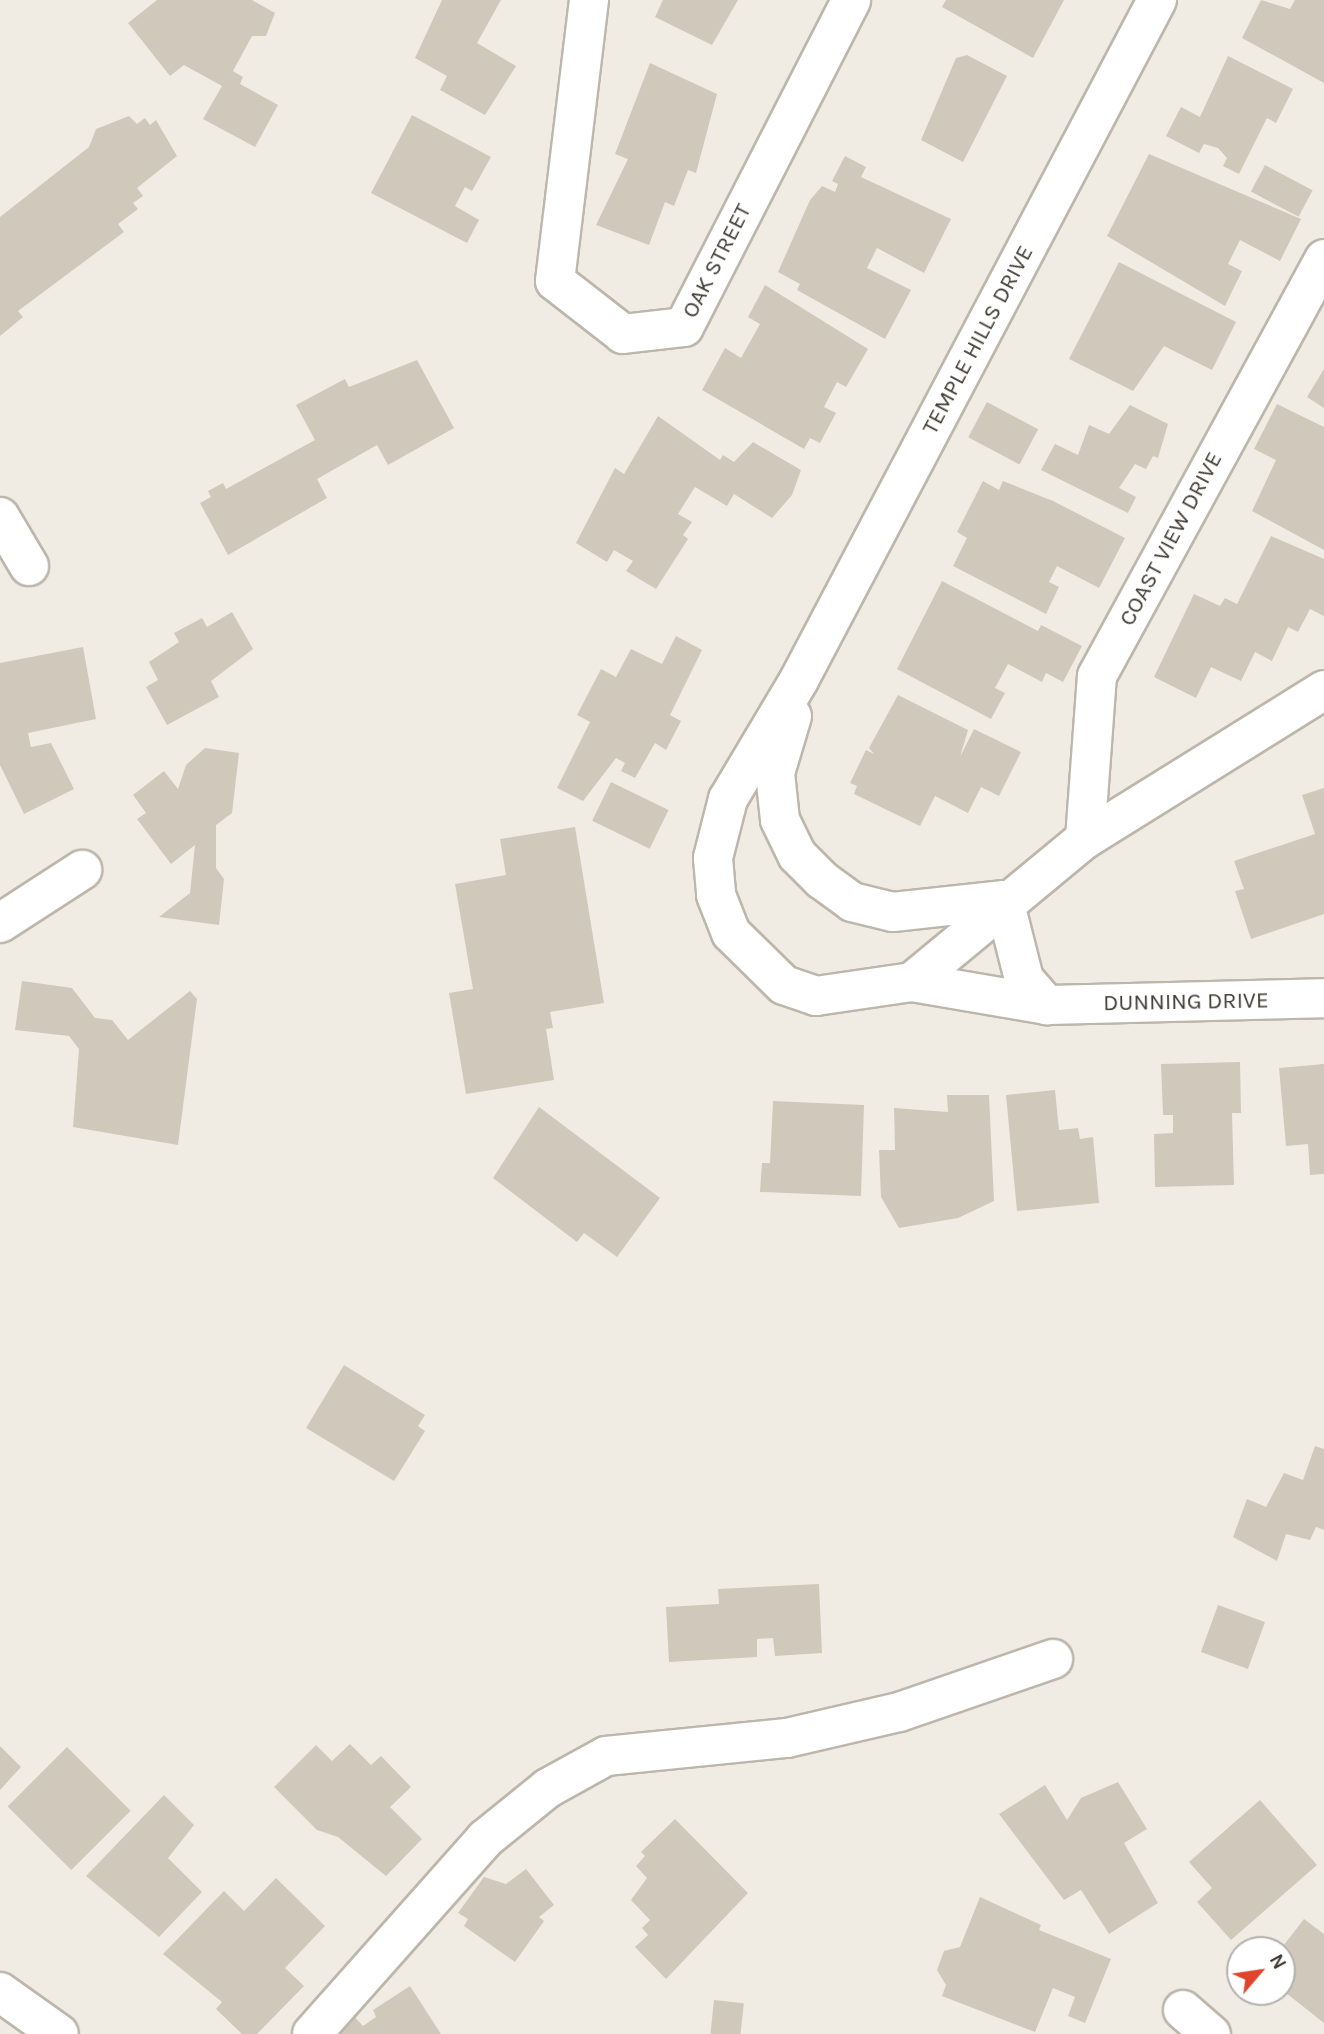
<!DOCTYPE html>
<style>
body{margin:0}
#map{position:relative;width:1324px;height:2034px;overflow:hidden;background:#f0ece4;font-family:Karla,sans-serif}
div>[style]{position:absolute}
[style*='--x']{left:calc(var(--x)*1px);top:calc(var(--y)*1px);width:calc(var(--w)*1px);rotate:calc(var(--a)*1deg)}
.building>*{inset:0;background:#d0c8bb;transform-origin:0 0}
.roads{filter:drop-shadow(2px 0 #bdb6ab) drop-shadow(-2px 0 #bdb6ab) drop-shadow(0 2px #bdb6ab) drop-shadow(0 -2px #bdb6ab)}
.minor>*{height:38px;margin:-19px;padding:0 19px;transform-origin:19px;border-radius:19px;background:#fff}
span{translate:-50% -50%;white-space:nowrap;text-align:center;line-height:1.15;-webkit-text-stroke:5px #fff;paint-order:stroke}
.street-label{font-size:23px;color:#413c35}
.north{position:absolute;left:1226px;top:1936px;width:70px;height:70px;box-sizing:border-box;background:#fff;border:2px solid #b3b1ae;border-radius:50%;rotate:61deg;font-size:19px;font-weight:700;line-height:28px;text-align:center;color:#413c35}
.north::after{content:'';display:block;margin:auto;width:24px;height:32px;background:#e0442b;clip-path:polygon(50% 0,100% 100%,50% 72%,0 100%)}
</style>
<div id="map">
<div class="building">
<div style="clip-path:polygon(157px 0,252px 0,275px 13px,266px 36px,252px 36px,233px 71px,243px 77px,240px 84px,278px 105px,255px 147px,203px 119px,222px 86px,184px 65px,170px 76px,128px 23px)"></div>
<div style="clip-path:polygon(442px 0,501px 0,477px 43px,516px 66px,485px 115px,440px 90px,447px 76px,415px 58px)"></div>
<div style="clip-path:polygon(663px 0,738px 0,712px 45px,655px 17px)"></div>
<div style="clip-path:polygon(946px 0,1064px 0,1033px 58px,942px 7px)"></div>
<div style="clip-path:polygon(1261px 0,1290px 9px,1295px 0,1324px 0,1324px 83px,1242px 38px)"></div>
<div style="clip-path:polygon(967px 55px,1007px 76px,963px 162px,921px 140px,956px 58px)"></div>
<div style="clip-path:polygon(1228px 56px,1293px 89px,1276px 123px,1267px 118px,1239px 174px,1223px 166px,1227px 158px,1218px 148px,1204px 144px,1199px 153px,1166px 136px,1181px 107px,1200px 117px)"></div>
<div style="clip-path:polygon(650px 63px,717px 94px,696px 173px,688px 170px,674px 206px,665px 202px,649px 245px,596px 225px,628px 159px,615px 154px)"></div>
<div style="clip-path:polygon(412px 115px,491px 157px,472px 191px,465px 187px,455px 206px,479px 220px,467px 243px,371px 193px)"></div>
<div style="clip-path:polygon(129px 116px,137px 124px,145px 118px,150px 125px,156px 120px,177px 156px,137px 188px,143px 196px,133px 203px,138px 209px,118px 224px,124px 232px,18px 311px,23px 317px,0 336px,0 217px,89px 147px,96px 129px)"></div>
<div style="clip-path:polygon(1149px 154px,1301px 219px,1280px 261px,1240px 240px,1228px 264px,1242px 271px,1225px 306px,1107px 236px)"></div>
<div style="clip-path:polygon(845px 156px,866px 167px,861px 177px,951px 219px,924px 273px,877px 248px,867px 268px,911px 290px,885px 339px,797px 290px,800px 284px,778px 272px,810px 200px,822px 186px,835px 192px,838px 184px,832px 181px)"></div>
<div style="left:1265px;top:165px;width:54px;height:30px;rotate:28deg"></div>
<div style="clip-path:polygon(1119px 262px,1236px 322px,1212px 370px,1164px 346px,1133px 391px,1069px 359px)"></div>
<div style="clip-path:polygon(765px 285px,868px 349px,846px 387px,837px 382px,824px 407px,836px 413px,820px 443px,810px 438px,804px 449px,702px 390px,725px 348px,741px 358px,760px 324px,748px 317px)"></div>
<div style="clip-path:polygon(417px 360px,454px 428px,388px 465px,377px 445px,317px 479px,327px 498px,228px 555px,200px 503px,211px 497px,208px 491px,223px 483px,226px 489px,315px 440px,296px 405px,345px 379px,349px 387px)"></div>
<div style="clip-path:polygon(1324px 369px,1324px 408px,1307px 397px)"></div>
<div style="left:987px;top:402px;width:58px;height:40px;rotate:28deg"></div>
<div style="clip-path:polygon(1277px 404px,1324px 427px,1324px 550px,1252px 511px,1276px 460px,1254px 449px)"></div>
<div style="clip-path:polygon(1130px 405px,1168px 424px,1158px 458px,1153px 456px,1146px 469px,1135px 464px,1119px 488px,1136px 497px,1128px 513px,1041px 470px,1055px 444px,1078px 455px,1089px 425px,1109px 434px)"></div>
<div style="clip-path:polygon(658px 416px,720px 460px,723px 455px,734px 462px,753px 442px,801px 470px,792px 495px,772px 518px,734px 494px,727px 506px,695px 487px,678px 514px,692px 522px,683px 535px,688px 539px,656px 589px,626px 571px,633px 561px,614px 550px,607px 562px,576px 543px,615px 468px,624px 474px)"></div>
<div style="clip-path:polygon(983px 481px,999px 490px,1003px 481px,1053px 501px,1125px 538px,1099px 588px,1057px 566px,1049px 582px,1059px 587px,1046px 614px,953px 566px,967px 538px,957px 532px)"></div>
<div style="clip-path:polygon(1271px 536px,1324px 559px,1324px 616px,1310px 609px,1298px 632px,1288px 627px,1272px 661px,1255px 652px,1241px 681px,1211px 667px,1196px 698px,1154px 677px,1194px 594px,1220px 606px,1225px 598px,1237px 604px)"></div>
<div style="clip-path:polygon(942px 581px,1038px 631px,1041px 625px,1082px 646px,1063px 682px,1046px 673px,1042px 682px,1008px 664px,995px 688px,1005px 693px,991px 719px,897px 669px)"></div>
<div style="clip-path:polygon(232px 612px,253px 649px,211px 681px,219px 697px,167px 725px,146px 687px,158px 680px,149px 662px,179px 642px,174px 633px,202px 618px,207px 627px)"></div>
<div style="clip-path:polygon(676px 636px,702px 650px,670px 715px,681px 721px,666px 750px,655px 743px,635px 778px,621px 771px,625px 763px,616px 758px,583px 801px,557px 788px,590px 722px,577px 715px,601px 669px,616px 677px,631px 649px,662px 664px)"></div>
<div style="clip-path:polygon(83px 647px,96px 719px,28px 733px,31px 747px,51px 743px,74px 789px,24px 814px,0 765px,0 663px)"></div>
<div style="clip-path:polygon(898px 695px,968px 730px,960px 757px,974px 729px,1021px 752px,999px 796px,981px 787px,968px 813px,935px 796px,920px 826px,854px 794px,857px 786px,850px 783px,866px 750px,874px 754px,869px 748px)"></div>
<div style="clip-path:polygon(205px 748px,239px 753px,232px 813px,216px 825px,216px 868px,224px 879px,219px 925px,159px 917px,190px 893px,195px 845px,171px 864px,137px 819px,146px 813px,133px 795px,164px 771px,178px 789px,186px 765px)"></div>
<div style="left:611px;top:782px;width:64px;height:43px;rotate:26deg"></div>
<div style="clip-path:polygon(1324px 788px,1324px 914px,1251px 939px,1235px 891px,1244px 889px,1234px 861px,1315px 834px,1302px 795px)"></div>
<div style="clip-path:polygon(575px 827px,604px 1003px,550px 1012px,553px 1028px,546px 1029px,554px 1080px,466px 1094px,449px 993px,473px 989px,455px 884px,506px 875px,500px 839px)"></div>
<div style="clip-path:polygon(22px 981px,72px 988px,95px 1018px,112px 1020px,128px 1040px,190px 991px,197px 999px,178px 1145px,73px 1127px,79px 1049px,69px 1036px,15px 1030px)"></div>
<div style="clip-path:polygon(1240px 1062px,1241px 1113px,1232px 1113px,1234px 1185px,1155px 1187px,1154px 1134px,1173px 1133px,1173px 1115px,1163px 1115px,1161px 1064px)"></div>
<div style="clip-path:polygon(1324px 1064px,1324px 1174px,1310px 1175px,1308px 1144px,1286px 1146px,1279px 1068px)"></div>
<div style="clip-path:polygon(1055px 1090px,1059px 1130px,1078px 1128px,1080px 1139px,1093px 1137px,1099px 1203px,1017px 1211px,1006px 1095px)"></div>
<div style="clip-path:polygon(947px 1095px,989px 1095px,994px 1201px,958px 1218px,899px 1228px,881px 1197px,879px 1150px,895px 1150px,894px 1108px,948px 1112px)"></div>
<div style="clip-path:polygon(773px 1101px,864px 1105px,861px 1196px,760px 1192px,762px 1163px,770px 1163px)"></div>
<div style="clip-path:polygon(539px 1107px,660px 1198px,617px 1257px,584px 1233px,577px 1242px,493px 1178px)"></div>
<div style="clip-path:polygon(344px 1365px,425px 1415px,418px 1426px,425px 1431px,394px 1481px,306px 1428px)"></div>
<div style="clip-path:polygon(1315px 1446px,1324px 1449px,1324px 1530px,1316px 1527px,1310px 1540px,1286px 1534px,1277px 1561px,1233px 1537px,1247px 1499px,1266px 1507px,1284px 1473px,1303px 1480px)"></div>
<div style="clip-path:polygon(819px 1584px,822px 1653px,775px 1656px,773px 1638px,757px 1639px,757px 1657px,669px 1662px,666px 1607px,719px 1604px,718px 1589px)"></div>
<div style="left:1218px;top:1605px;width:50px;height:50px;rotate:20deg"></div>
<div style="clip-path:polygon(350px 1744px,371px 1765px,381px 1756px,411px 1787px,390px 1807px,422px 1839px,386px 1876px,338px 1837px,317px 1830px,274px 1787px,316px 1745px,332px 1761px)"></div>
<div style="clip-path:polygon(0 1746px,21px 1767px,0 1790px)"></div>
<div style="left:67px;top:1747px;width:90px;height:84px;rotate:45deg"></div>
<div style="clip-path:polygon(1118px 1782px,1147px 1829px,1124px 1843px,1158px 1903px,1109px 1934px,1081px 1890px,1064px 1900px,999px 1814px,1045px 1785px,1067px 1820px,1081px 1798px)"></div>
<div style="clip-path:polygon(164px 1795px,194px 1825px,168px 1858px,202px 1892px,159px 1937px,86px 1876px)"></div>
<div style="clip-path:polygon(1260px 1800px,1317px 1865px,1231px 1940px,1197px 1902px,1212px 1888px,1189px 1862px)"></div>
<div style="clip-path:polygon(675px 1819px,748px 1893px,666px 1979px,635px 1947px,648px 1935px,642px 1928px,650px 1920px,631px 1900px,647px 1878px,636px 1866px,645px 1856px,641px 1852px)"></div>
<div style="clip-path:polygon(526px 1869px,554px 1905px,539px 1917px,544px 1921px,515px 1962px,464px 1926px,468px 1919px,458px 1913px,484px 1877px,506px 1884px)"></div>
<div style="clip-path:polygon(276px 1878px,325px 1926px,285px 1968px,304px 1986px,257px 2034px,242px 2034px,216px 2009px,222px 2002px,163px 1954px,224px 1891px,244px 1911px)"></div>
<div style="clip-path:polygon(980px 1897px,1041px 1925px,1039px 1930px,1111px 1959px,1085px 2023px,1068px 2016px,1075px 1997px,1053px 1988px,1035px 2032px,942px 1996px,946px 1985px,937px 1970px,944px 1951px,960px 1947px)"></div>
<div style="clip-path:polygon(1304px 1919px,1324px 1934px,1324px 2023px,1286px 1993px,1294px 1983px,1282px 1973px,1280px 1950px)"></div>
<div style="clip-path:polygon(410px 1986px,441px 2034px,316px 2034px,345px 2006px,363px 2026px,376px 2017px,373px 2010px)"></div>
<div style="left:714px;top:2000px;width:30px;height:34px;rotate:6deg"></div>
</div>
<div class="roads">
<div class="minor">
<div style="--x:589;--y:0;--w:283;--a:96.9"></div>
<div style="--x:555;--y:281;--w:86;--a:37.9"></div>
<div style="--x:623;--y:334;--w:61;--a:-6.5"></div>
<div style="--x:684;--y:327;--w:367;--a:-62.9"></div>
<div style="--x:1157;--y:0;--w:768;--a:117.77"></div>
<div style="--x:799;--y:680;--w:139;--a:120.8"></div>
<div style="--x:728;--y:799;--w:61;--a:104.3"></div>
<div style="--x:713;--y:858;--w:37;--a:85"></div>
<div style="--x:716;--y:895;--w:41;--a:68.5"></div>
<div style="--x:731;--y:933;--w:74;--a:44.5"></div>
<div style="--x:784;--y:985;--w:34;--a:19"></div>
<div style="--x:816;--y:996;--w:97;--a:-8.3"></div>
<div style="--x:912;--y:982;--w:224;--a:-39.6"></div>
<div style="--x:1085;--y:839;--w:282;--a:-31.9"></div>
<div style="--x:0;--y:517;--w:57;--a:59.4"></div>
<div style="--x:792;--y:716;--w:59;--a:106.6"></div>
<div style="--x:775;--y:773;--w:47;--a:83.9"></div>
<div style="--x:780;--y:820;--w:39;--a:64"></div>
<div style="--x:797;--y:855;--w:35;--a:45"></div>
<div style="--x:822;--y:880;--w:37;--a:36"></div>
<div style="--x:852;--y:902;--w:42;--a:13.7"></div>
<div style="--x:893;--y:912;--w:112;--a:-6.2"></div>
<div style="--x:1085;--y:839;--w:163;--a:-85.8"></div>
<div style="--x:1097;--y:676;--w:475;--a:-61.4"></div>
<div style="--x:1004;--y:900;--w:81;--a:75.8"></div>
<div style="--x:1024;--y:979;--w:35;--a:49"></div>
<div style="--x:0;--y:923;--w:98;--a:-32.9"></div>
<div style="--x:912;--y:982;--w:137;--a:9.7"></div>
<div style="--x:1047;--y:1005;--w:277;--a:-1.4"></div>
<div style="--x:0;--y:1992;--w:72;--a:35.4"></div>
<div style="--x:1183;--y:2010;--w:37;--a:41"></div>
<div style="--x:312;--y:2034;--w:261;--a:-48.4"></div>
<div style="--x:485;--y:1839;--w:81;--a:-39"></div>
<div style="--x:548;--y:1788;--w:66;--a:-28.9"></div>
<div style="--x:606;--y:1756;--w:182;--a:-5.7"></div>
<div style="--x:787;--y:1738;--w:115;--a:-13.1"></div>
<div style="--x:899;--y:1712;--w:163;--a:-19"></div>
</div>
</div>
<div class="street-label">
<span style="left:717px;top:261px;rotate:-63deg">OAK STREET</span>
<span style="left:978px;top:340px;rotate:-62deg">TEMPLE HILLS DRIVE</span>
<span style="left:1171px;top:539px;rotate:-62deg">COAST VIEW DRIVE</span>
<span style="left:1186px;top:1002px;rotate:-1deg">DUNNING DRIVE</span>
</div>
<div class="north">N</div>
</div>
